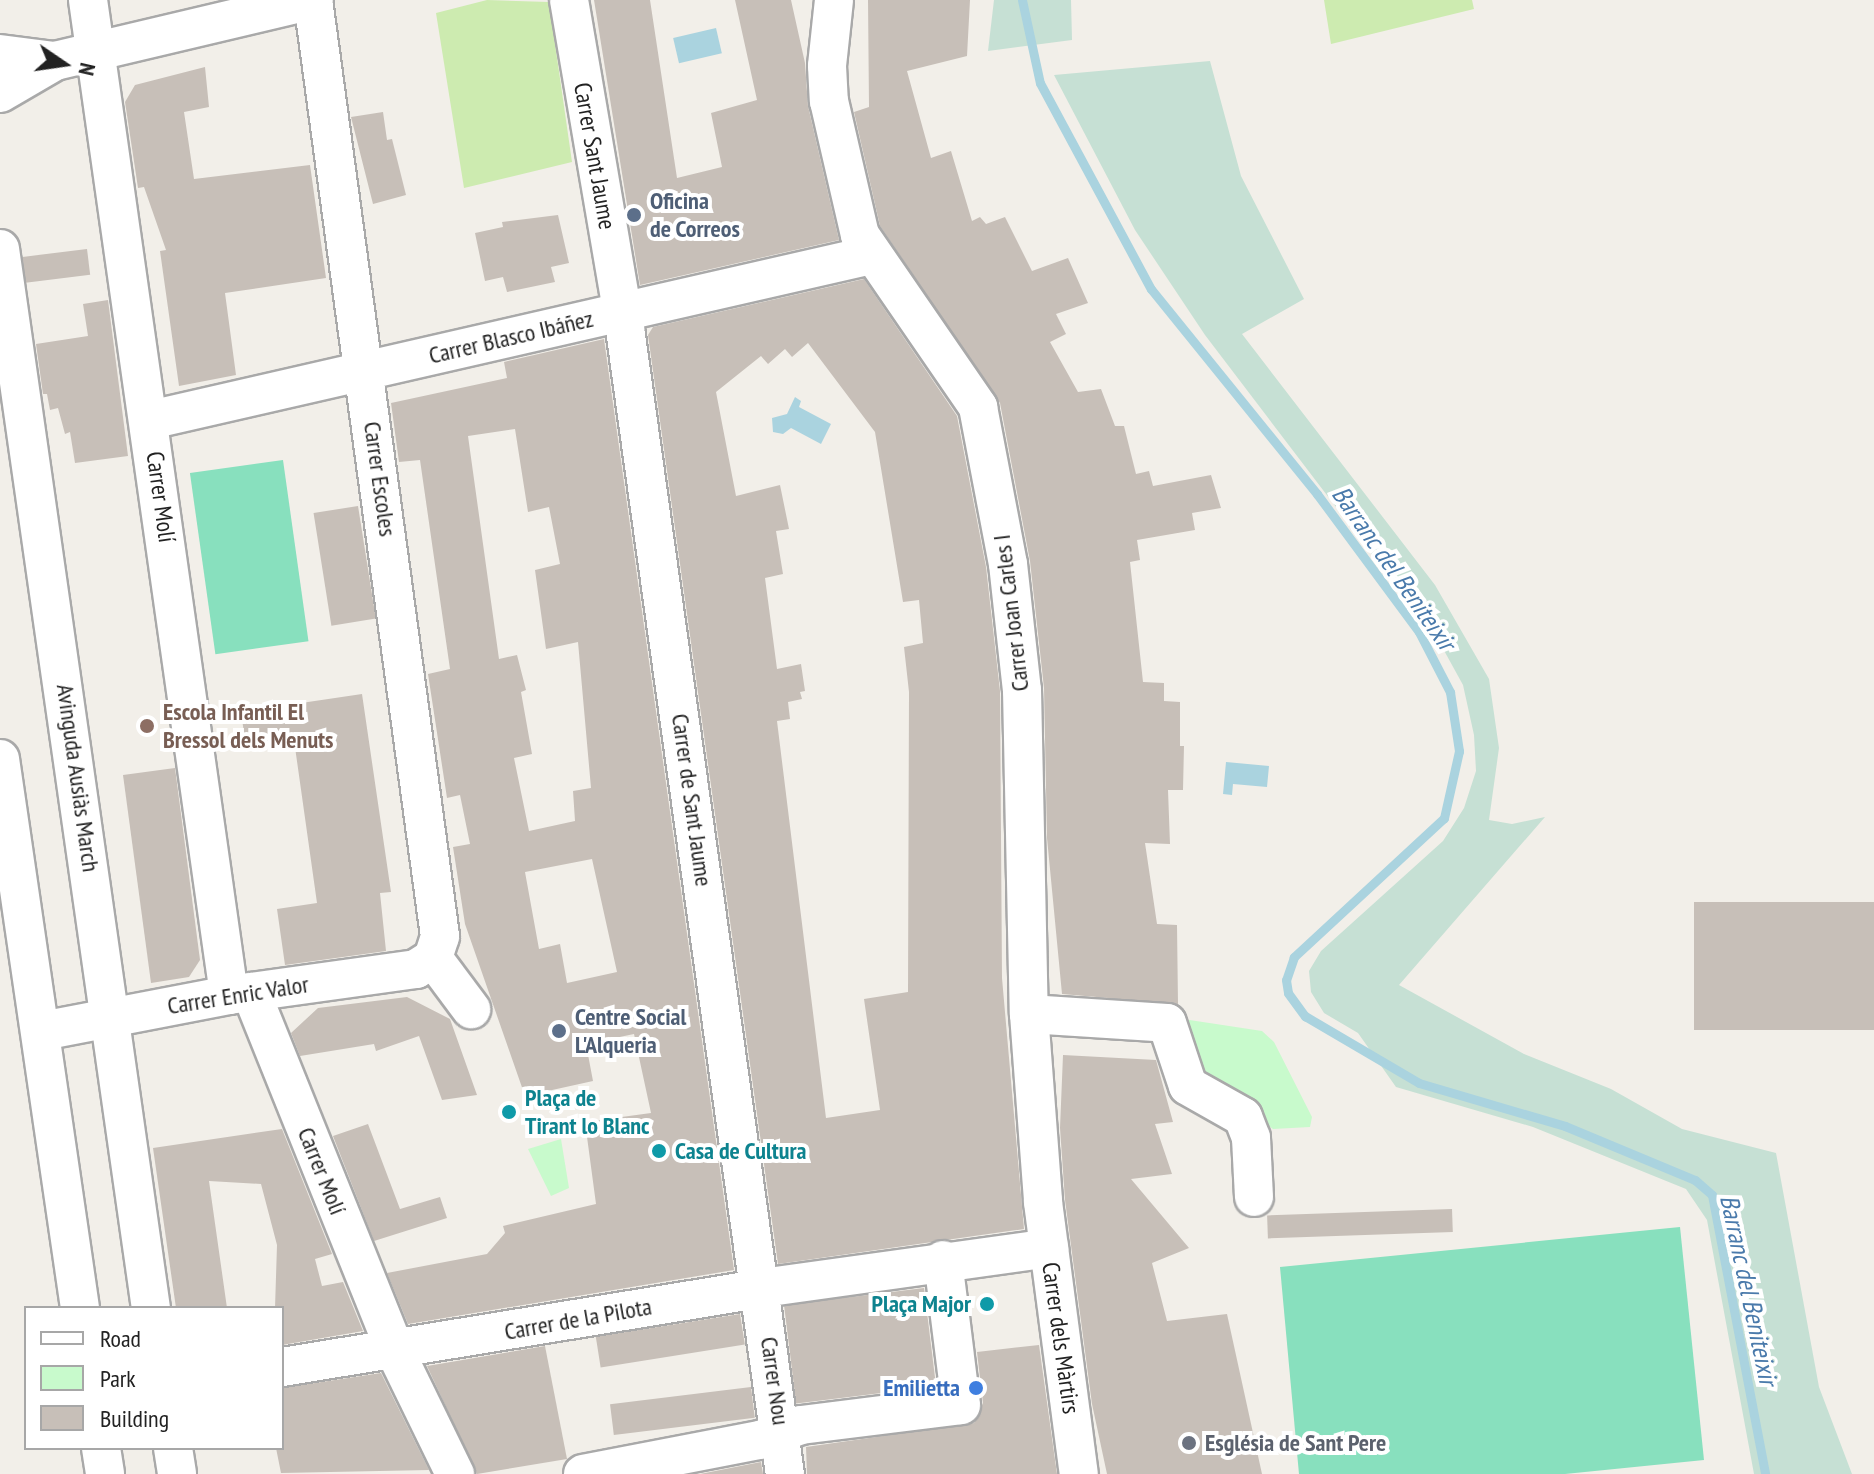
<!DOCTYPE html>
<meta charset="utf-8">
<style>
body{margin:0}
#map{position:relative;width:1874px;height:1474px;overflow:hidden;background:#f2efe9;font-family:"PT Sans Narrow",sans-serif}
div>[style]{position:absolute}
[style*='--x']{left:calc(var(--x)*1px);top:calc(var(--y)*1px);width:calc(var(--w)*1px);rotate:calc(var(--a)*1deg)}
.grass>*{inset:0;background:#cdebb0}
.wetland>*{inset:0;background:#c6e0d4}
.park>*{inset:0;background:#c8facc}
.pitch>*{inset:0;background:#88e0be;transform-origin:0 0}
.water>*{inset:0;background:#aad3df;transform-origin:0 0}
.stream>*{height:9px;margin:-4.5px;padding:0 4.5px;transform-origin:4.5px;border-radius:4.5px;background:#aad3df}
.building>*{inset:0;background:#c7bfb8;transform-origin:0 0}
.roads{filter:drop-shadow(2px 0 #a9a9a9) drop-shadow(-2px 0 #a9a9a9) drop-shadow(0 2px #a9a9a9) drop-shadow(0 -2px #a9a9a9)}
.minor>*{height:38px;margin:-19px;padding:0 19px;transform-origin:19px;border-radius:19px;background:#fff}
.dots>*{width:22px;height:22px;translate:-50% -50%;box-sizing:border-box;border:4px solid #fff;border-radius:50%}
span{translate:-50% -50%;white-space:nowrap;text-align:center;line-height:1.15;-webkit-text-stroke:8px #fff;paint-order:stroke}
.street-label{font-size:24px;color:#222}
.service-label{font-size:24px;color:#4e5e75;font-weight:700}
.left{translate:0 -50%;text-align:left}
.education-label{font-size:24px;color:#785e54;font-weight:700}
.culture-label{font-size:24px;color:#0d838f;font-weight:700}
.right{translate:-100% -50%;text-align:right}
.shop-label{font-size:24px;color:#366cbe;font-weight:700}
.worship-label{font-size:24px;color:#5b616d;font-weight:700}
.water-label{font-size:26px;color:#4a7aab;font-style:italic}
.legend{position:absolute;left:24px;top:1306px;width:260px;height:144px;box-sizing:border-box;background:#fff;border:2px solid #a7a7a7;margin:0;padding:10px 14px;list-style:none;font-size:24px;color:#222}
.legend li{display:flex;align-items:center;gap:16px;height:40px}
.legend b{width:40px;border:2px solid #a7a7a7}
.north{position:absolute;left:24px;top:24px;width:80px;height:80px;-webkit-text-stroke:6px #fff;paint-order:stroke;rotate:103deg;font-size:22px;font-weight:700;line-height:32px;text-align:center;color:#222}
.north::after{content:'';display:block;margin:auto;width:28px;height:36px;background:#222;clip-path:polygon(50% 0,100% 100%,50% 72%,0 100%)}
</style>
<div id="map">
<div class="grass">
<div style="clip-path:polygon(487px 0,549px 2px,572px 162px,464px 188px,436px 13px)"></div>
<div style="clip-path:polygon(1324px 0,1472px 0,1474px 9px,1331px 44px)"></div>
</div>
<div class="wetland">
<div style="clip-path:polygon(994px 0,1071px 0,1072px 40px,988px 51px)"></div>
<div style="clip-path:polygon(1210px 61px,1241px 176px,1304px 299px,1242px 334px,1435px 585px,1489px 679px,1499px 748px,1489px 820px,1512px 824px,1545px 817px,1399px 985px,1524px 1054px,1611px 1089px,1682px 1129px,1776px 1153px,1819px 1387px,1852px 1474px,1754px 1474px,1707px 1220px,1686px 1189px,1533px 1127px,1396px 1087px,1358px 1033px,1324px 1013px,1311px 992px,1309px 971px,1321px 951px,1443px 841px,1464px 808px,1476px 771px,1474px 735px,1463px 685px,1441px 645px,1205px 335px,1135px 230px,1054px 75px)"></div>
</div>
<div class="park">
<div style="clip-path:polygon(1183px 1019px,1262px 1031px,1274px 1042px,1312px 1117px,1310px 1127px,1273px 1129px,1246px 1108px,1194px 1080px)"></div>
<div style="clip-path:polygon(561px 1139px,569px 1188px,551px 1196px,528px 1149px)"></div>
</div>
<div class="pitch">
<div style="left:283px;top:460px;width:183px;height:94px;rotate:82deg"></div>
<div style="clip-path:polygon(1680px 1227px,1704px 1460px,1565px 1474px,1299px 1474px,1280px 1267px)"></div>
</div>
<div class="water">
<div style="left:716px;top:28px;width:26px;height:44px;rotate:77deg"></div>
<div style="clip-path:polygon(795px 397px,801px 401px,799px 407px,831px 424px,821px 444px,791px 428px,783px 434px,773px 432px,772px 418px,787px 414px)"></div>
<div style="clip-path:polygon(1226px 762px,1269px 766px,1267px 787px,1233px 784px,1232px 795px,1223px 794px)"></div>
</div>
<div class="stream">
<div style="--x:1022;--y:0;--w:85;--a:77.8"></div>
<div style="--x:1040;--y:83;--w:234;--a:61.7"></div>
<div style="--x:1151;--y:289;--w:264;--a:51"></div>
<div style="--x:1317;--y:494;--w:172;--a:53.5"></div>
<div style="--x:1419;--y:632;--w:68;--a:62.7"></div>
<div style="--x:1450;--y:692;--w:60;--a:81.3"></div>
<div style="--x:1459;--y:751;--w:69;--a:102.6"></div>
<div style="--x:1444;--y:818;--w:205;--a:137.2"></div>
<div style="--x:1294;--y:957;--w:24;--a:109"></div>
<div style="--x:1286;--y:980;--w:13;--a:81"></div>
<div style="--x:1288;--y:993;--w:29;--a:54"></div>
<div style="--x:1305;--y:1016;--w:132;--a:30.4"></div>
<div style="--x:1419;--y:1083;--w:152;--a:16.4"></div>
<div style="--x:1565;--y:1126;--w:141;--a:22.6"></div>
<div style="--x:1695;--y:1180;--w:23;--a:41"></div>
<div style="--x:1712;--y:1195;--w:284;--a:79.2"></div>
</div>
<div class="building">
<div style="clip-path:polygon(594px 0,650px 0,677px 178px,722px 167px,711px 113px,757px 100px,735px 0,791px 0,805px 63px,808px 106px,839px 240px,640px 285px)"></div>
<div style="clip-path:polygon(868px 0,970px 0,967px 56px,907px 71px,931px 158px,951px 151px,972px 221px,980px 217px,986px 224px,1005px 217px,1032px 271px,1068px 258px,1088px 303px,1056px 314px,1066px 334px,1050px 342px,1078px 392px,1101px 389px,1115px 426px,1124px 426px,1136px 474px,1149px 471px,1153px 486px,1211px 475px,1221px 508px,1192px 513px,1195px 530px,1137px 540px,1140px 560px,1130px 562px,1143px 682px,1164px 683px,1164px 701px,1180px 702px,1180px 746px,1184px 746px,1183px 790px,1168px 790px,1170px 844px,1145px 843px,1157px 924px,1177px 925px,1178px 1004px,1062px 994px,1047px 838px,1044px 688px,1030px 561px,1000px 403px,880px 226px,854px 112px,869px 107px)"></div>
<div style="clip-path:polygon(205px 67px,209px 107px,184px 112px,194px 179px,310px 165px,326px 278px,225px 293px,236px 375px,179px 386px,160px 251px,166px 250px,144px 187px,138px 188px,125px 102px,135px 85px)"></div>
<div style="clip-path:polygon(383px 112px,387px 140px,392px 139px,406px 195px,373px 204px,351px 117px)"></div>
<div style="clip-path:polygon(558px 215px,569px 263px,551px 267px,555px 282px,507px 292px,503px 277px,485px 281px,475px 233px,503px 227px,502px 222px)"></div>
<div style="left:87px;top:249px;width:26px;height:65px;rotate:83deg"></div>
<div style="clip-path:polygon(evenodd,864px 279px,957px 416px,986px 567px,1000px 691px,1002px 978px,1024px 1229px,778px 1264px,648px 335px,653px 327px,864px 279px,808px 343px,875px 432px,903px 602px,919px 600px,923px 643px,904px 647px,909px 692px,908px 992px,864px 999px,880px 1110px,826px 1118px,777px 721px,790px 719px,788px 702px,802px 699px,800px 692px,805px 691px,801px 664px,777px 669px,765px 578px,783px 574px,776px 531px,789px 529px,780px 485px,736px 496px,716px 392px,761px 356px,768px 364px,785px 349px,792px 357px,808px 343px)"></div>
<div style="clip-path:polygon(108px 300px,128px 456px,75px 463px,70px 432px,65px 434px,58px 408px,50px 410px,47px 394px,43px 394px,36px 344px,88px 336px,83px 304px)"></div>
<div style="clip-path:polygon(evenodd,604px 339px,734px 1270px,408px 1324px,387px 1273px,487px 1254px,505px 1233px,503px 1226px,596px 1204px,585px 1122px,651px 1113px,634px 1034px,586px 1044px,593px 1081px,525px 1096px,465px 924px,453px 847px,470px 844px,460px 795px,447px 798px,428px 674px,450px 669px,420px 460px,399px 462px,391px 403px,507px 378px,504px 362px,604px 339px,515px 429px,528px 512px,549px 507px,560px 564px,535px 570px,546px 649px,578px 642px,591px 788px,573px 791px,575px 821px,529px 831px,514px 758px,532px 754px,521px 692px,526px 690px,517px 655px,499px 659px,468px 436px,515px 429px,604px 339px,592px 859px,617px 972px,567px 983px,560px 944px,539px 949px,525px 872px,592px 859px)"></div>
<div style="left:358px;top:506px;width:114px;height:45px;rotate:81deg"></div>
<div style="clip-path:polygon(362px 694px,391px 892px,380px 893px,386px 951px,285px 965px,277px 909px,317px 903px,294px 740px,246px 747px,241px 712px)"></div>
<div style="clip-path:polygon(175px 768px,200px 960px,189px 977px,151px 983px,123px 775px)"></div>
<div style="left:1874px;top:902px;width:128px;height:180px;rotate:90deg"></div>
<div style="clip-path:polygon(407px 997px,450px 1019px,477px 1095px,442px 1100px,419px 1036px,376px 1051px,374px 1044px,300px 1056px,291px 1033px,318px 1008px)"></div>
<div style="clip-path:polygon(1063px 1055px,1156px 1060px,1173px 1122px,1155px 1124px,1172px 1174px,1131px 1179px,1189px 1248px,1152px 1263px,1167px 1321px,1227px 1314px,1262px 1474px,1107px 1474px,1092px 1404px,1065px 1200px,1060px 1128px)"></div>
<div style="clip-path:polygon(368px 1124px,400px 1209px,440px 1197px,447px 1218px,374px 1241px,333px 1136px)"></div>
<div style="clip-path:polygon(282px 1129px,332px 1254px,315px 1259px,322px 1286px,343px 1282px,363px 1331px,282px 1345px,282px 1308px,275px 1308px,277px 1245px,261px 1184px,209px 1181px,227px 1308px,176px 1308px,153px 1148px)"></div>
<div style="left:1452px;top:1209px;width:23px;height:185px;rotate:88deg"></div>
<div style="left:924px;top:1288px;width:99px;height:141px;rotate:83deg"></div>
<div style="left:740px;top:1314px;width:31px;height:146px;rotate:81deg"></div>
<div style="clip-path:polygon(1039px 1345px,1057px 1474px,807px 1474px,806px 1447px,974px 1423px,983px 1403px,977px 1352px)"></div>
<div style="clip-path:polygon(545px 1346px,567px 1459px,477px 1474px,427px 1366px)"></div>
<div style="clip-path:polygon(381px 1373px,429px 1470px,281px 1473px,276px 1448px,282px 1448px,282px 1388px)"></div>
<div style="left:751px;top:1387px;width:31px;height:142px;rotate:83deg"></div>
<div style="clip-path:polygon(761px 1462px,763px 1474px,700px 1474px)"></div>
</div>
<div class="roads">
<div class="minor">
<div style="--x:88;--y:0;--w:1005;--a:81.93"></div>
<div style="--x:569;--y:0;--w:334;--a:80.3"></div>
<div style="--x:625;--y:329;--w:1156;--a:82.05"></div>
<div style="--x:834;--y:0;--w:66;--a:96.1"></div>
<div style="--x:827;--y:66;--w:35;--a:87"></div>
<div style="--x:829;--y:101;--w:138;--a:77"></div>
<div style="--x:860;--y:235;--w:209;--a:55.5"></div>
<div style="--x:978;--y:407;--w:160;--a:79.2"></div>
<div style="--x:1008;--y:564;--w:127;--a:83.7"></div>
<div style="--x:1022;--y:690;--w:324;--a:88.8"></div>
<div style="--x:1029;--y:1014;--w:189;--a:85.7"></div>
<div style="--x:1043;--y:1202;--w:274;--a:82.5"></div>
<div style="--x:0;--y:54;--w:55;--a:7.3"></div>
<div style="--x:0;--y:93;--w:64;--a:-30.2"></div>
<div style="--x:55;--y:61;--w:266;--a:-13.3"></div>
<div style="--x:0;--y:249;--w:1070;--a:81.89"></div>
<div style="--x:150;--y:420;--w:740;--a:-12.89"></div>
<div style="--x:0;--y:759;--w:555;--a:81.71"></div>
<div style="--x:433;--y:958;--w:64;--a:53.3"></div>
<div style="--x:251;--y:992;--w:387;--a:68.1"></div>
<div style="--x:395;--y:1351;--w:137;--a:64"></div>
<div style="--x:1029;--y:1014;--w:138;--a:3.7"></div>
<div style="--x:1167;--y:1023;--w:66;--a:71.6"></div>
<div style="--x:1188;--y:1086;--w:63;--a:29.4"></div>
<div style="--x:1243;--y:1117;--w:22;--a:69"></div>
<div style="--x:1251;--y:1138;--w:59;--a:87.1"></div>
<div style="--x:42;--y:1031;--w:190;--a:-10.9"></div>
<div style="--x:229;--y:995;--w:189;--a:-7.9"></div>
<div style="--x:416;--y:969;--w:20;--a:-33"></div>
<div style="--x:433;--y:958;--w:23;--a:-72"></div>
<div style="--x:440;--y:936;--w:945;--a:-97.73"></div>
<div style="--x:282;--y:1367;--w:486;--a:-9.3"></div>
<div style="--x:762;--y:1288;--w:290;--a:-7.9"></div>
<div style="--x:101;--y:1448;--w:26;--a:81"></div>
<div style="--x:173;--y:1448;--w:26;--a:81"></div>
<div style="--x:583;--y:1474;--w:180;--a:-10.9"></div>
<div style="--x:760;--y:1440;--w:44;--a:-20.1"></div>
<div style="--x:801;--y:1425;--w:161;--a:-7.1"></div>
<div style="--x:961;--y:1405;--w:146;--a:-97.1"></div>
</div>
</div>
<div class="dots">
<div style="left:634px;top:215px;background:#5c6f8a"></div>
<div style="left:147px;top:726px;background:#8d6e63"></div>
<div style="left:559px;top:1031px;background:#5c6f8a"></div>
<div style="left:509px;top:1112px;background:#0f9aa8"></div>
<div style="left:659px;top:1151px;background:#0f9aa8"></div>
<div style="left:987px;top:1304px;background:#0f9aa8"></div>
<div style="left:976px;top:1388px;background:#3f7fe0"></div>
<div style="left:1189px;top:1443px;background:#6b7280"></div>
</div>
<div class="street-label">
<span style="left:595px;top:156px;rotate:80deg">Carrer Sant Jaume</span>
<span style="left:511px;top:337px;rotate:-13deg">Carrer Blasco Ibáñez</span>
<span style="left:380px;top:479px;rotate:82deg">Carrer Escoles</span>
<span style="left:161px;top:497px;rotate:82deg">Carrer Molí</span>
<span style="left:1011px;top:613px;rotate:-97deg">Carrer Joan Carles I</span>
<span style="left:78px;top:778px;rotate:82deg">Avinguda Ausiàs March</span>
<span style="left:692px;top:800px;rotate:82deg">Carrer de Sant Jaume</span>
<span style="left:238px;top:995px;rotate:-9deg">Carrer Enric Valor</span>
<span style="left:322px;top:1171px;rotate:68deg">Carrer Molí</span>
<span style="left:578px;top:1319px;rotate:-10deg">Carrer de la Pilota</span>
<span style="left:1061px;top:1338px;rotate:82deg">Carrer dels Màrtirs</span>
<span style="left:775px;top:1381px;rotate:82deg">Carrer Nou</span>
</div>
<div class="service-label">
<span class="left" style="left:650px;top:215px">Oficina<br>de Correos</span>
<span class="left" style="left:575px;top:1031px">Centre Social<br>L'Alqueria</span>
</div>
<div class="education-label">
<span class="left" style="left:163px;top:726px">Escola Infantil El<br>Bressol dels Menuts</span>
</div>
<div class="culture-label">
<span class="left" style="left:525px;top:1112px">Plaça de<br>Tirant lo Blanc</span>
<span class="left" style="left:675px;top:1151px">Casa de Cultura</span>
<span class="right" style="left:971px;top:1304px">Plaça Major</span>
</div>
<div class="shop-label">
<span class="right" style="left:960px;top:1388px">Emilietta</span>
</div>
<div class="worship-label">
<span class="left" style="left:1205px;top:1443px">Església de Sant Pere</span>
</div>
<div class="water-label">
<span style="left:1394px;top:568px;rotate:55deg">Barranc del Beniteixir</span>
<span style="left:1749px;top:1290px;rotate:78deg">Barranc del Beniteixir</span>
</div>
<ul class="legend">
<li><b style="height:10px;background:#fff"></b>Road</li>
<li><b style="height:22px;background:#c8facc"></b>Park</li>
<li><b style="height:22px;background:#c7bfb8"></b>Building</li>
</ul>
<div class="north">N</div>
</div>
